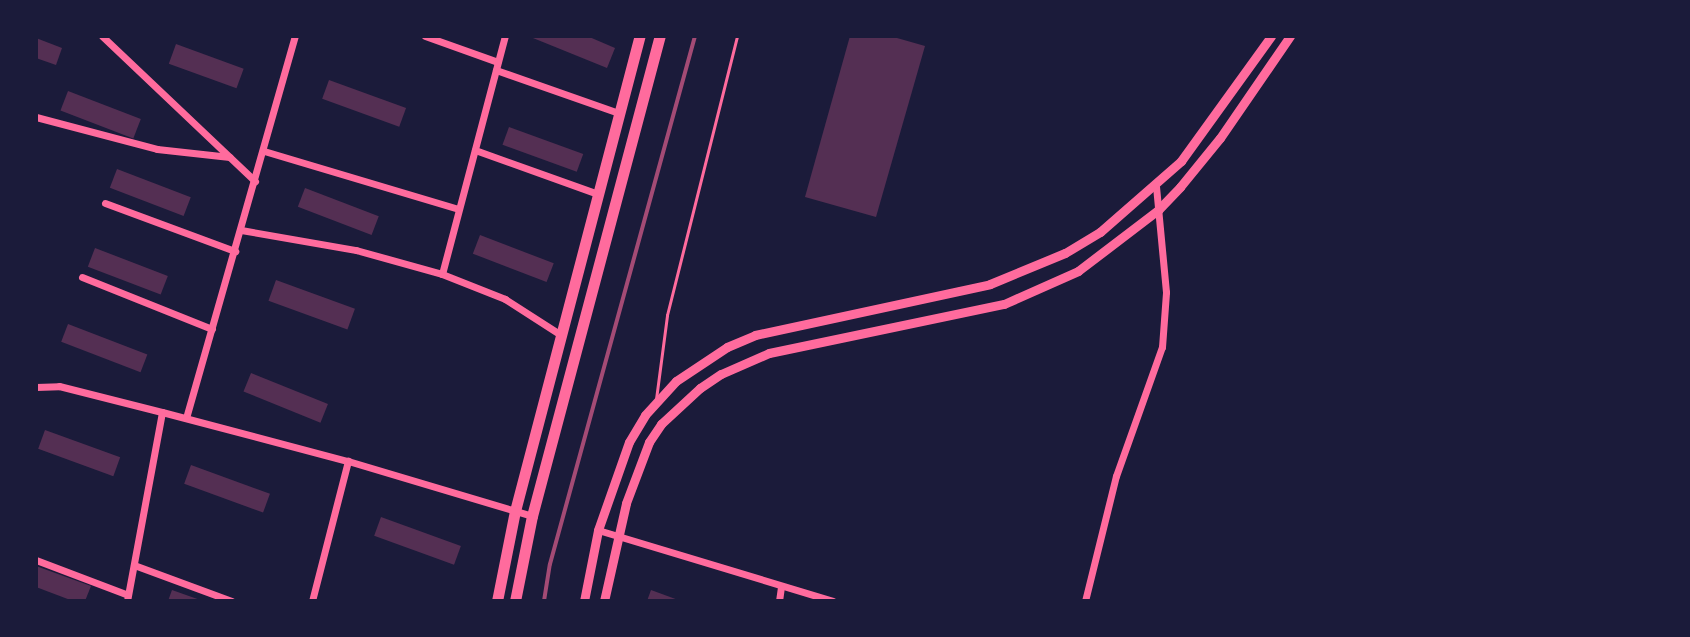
<!DOCTYPE html>
<style>
body{margin:0}
#map{position:relative;width:1690px;height:637px;overflow:hidden;background:#1b1b3a;font-family:"Work Sans",sans-serif}
div>[style]{position:absolute}
[style*='--x']{left:calc(var(--x)*1px);top:calc(var(--y)*1px);width:calc(var(--w)*1px);rotate:calc(var(--a)*1deg)}
.building>*{inset:0;background:#542f53;transform-origin:0 0}
.service>*{height:3px;margin:-1.5px;padding:0 1.5px;transform-origin:1.5px;border-radius:1.5px;background:#ff6b9d}
.minor>*{height:7px;margin:-3.5px;padding:0 3.5px;transform-origin:3.5px;border-radius:3.5px;background:#ff6b9d}
.secondary>*{height:9px;margin:-4.5px;padding:0 4.5px;transform-origin:4.5px;border-radius:4.5px;background:#ff6b9d}
.trunk>*{height:11px;margin:-5.5px;padding:0 5.5px;transform-origin:5.5px;border-radius:5.5px;background:#ff6b9d}
.rail>*{height:4px;margin:-2px;padding:0 2px;transform-origin:2px;border-radius:2px;background:#a44b75}
span{translate:-50% -50%;white-space:nowrap;text-align:center;line-height:1.15;-webkit-text-stroke:6px #1b1b3a;paint-order:stroke}
.frame{position:absolute;inset:0;border:38px solid #1b1b3a;pointer-events:none}
</style>
<div id="map">
<div class="building">
<div style="clip-path:polygon(528px 36px,587px 36px,615px 48px,607px 68px)"></div>
<div style="clip-path:polygon(850px 36px,890px 36px,925px 46px,876px 217px,805px 197px)"></div>
<div style="clip-path:polygon(36px 38px,62px 48px,56px 65px,36px 58px)"></div>
<div style="left:176px;top:44px;width:72px;height:21px;rotate:20deg"></div>
<div style="left:329px;top:80px;width:82px;height:20px;rotate:20deg"></div>
<div style="left:68px;top:91px;width:78px;height:21px;rotate:21deg"></div>
<div style="left:509px;top:127px;width:79px;height:19px;rotate:20deg"></div>
<div style="left:117px;top:169px;width:79px;height:20px;rotate:21deg"></div>
<div style="left:305px;top:188px;width:79px;height:20px;rotate:21deg"></div>
<div style="left:480px;top:235px;width:79px;height:20px;rotate:21deg"></div>
<div style="left:95px;top:248px;width:78px;height:20px;rotate:21deg"></div>
<div style="left:276px;top:280px;width:84px;height:22px;rotate:20deg"></div>
<div style="left:68px;top:324px;width:85px;height:19px;rotate:21deg"></div>
<div style="left:251px;top:373px;width:83px;height:20px;rotate:22deg"></div>
<div style="left:45px;top:430px;width:80px;height:20px;rotate:20deg"></div>
<div style="left:191px;top:465px;width:84px;height:20px;rotate:20deg"></div>
<div style="left:381px;top:517px;width:85px;height:20px;rotate:20deg"></div>
<div style="clip-path:polygon(36px 566px,91px 586px,85px 601px,73px 601px,36px 587px)"></div>
<div style="clip-path:polygon(172px 590px,203px 601px,168px 601px)"></div>
<div style="clip-path:polygon(651px 590px,681px 601px,647px 601px)"></div>
</div>
<div class="service">
<div style="--x:656;--y:399;--w:85;--a:-82.5"></div>
<div style="--x:667;--y:315;--w:288;--a:-75.9"></div>
</div>
<div class="minor">
<div style="--x:102;--y:36;--w:211;--a:43.5"></div>
<div style="--x:425;--y:36;--w:77;--a:19.6"></div>
<div style="--x:496;--y:70;--w:130;--a:19.3"></div>
<div style="--x:36;--y:117;--w:125;--a:14.8"></div>
<div style="--x:157;--y:149;--w:73;--a:6.3"></div>
<div style="--x:475;--y:150;--w:131;--a:19.7"></div>
<div style="--x:264;--y:151;--w:203;--a:16.6"></div>
<div style="--x:105;--y:203;--w:139;--a:20.3"></div>
<div style="--x:241;--y:230;--w:117;--a:9.9"></div>
<div style="--x:356;--y:250;--w:89;--a:15.6"></div>
<div style="--x:442;--y:274;--w:68;--a:21.6"></div>
<div style="--x:505;--y:299;--w:67;--a:32.7"></div>
<div style="--x:442;--y:274;--w:246;--a:-75.2"></div>
<div style="--x:82;--y:277;--w:140;--a:21.8"></div>
<div style="--x:36;--y:387;--w:23;--a:-2"></div>
<div style="--x:59;--y:386;--w:106;--a:14.2"></div>
<div style="--x:162;--y:412;--w:192;--a:14.8"></div>
<div style="--x:348;--y:461;--w:192;--a:16.6"></div>
<div style="--x:186;--y:418;--w:397;--a:-74.1"></div>
<div style="--x:598;--y:530;--w:245;--a:16.8"></div>
<div style="--x:36;--y:560;--w:98;--a:20.8"></div>
<div style="--x:134;--y:565;--w:104;--a:20.2"></div>
<div style="--x:127;--y:601;--w:192;--a:-79.5"></div>
<div style="--x:312;--y:601;--w:145;--a:-75.6"></div>
<div style="--x:779;--y:601;--w:14;--a:-82"></div>
<div style="--x:1085;--y:601;--w:129;--a:-76.1"></div>
<div style="--x:1116;--y:476;--w:137;--a:-70.4"></div>
<div style="--x:1162;--y:347;--w:55;--a:-85.8"></div>
<div style="--x:1166;--y:292;--w:106;--a:-95.4"></div>
</div>
<div class="secondary">
<div style="--x:584;--y:601;--w:72;--a:-78.8"></div>
<div style="--x:598;--y:530;--w:93;--a:-70.6"></div>
<div style="--x:629;--y:442;--w:31;--a:-59"></div>
<div style="--x:645;--y:415;--w:46;--a:-47.6"></div>
<div style="--x:676;--y:381;--w:61;--a:-33.7"></div>
<div style="--x:727;--y:347;--w:30;--a:-23"></div>
<div style="--x:755;--y:335;--w:240;--a:-12.2"></div>
<div style="--x:990;--y:284;--w:81;--a:-22.5"></div>
<div style="--x:1065;--y:253;--w:41;--a:-31"></div>
<div style="--x:1100;--y:232;--w:108;--a:-41.2"></div>
<div style="--x:1181;--y:161;--w:154;--a:-54.2"></div>
<div style="--x:604;--y:601;--w:100;--a:-77.3"></div>
<div style="--x:626;--y:503;--w:65;--a:-69.3"></div>
<div style="--x:649;--y:442;--w:22;--a:-56"></div>
<div style="--x:661;--y:424;--w:53;--a:-42.7"></div>
<div style="--x:700;--y:388;--w:25;--a:-34"></div>
<div style="--x:721;--y:374;--w:52;--a:-23.6"></div>
<div style="--x:769;--y:353;--w:240;--a:-11.8"></div>
<div style="--x:1004;--y:304;--w:81;--a:-24"></div>
<div style="--x:1078;--y:271;--w:101;--a:-37.3"></div>
<div style="--x:1158;--y:210;--w:32;--a:-46"></div>
<div style="--x:1180;--y:187;--w:63;--a:-50.8"></div>
<div style="--x:1220;--y:138;--w:124;--a:-55.5"></div>
</div>
<div class="trunk">
<div style="--x:497;--y:601;--w:92;--a:-78.7"></div>
<div style="--x:515;--y:511;--w:491;--a:-75.3"></div>
<div style="--x:515;--y:601;--w:87;--a:-78.7"></div>
<div style="--x:532;--y:516;--w:497;--a:-75.1"></div>
</div>
<div class="rail">
<div style="--x:544;--y:601;--w:37;--a:-81"></div>
<div style="--x:550;--y:564;--w:548;--a:-74.64"></div>
</div>
<div class="frame"></div>
</div>
